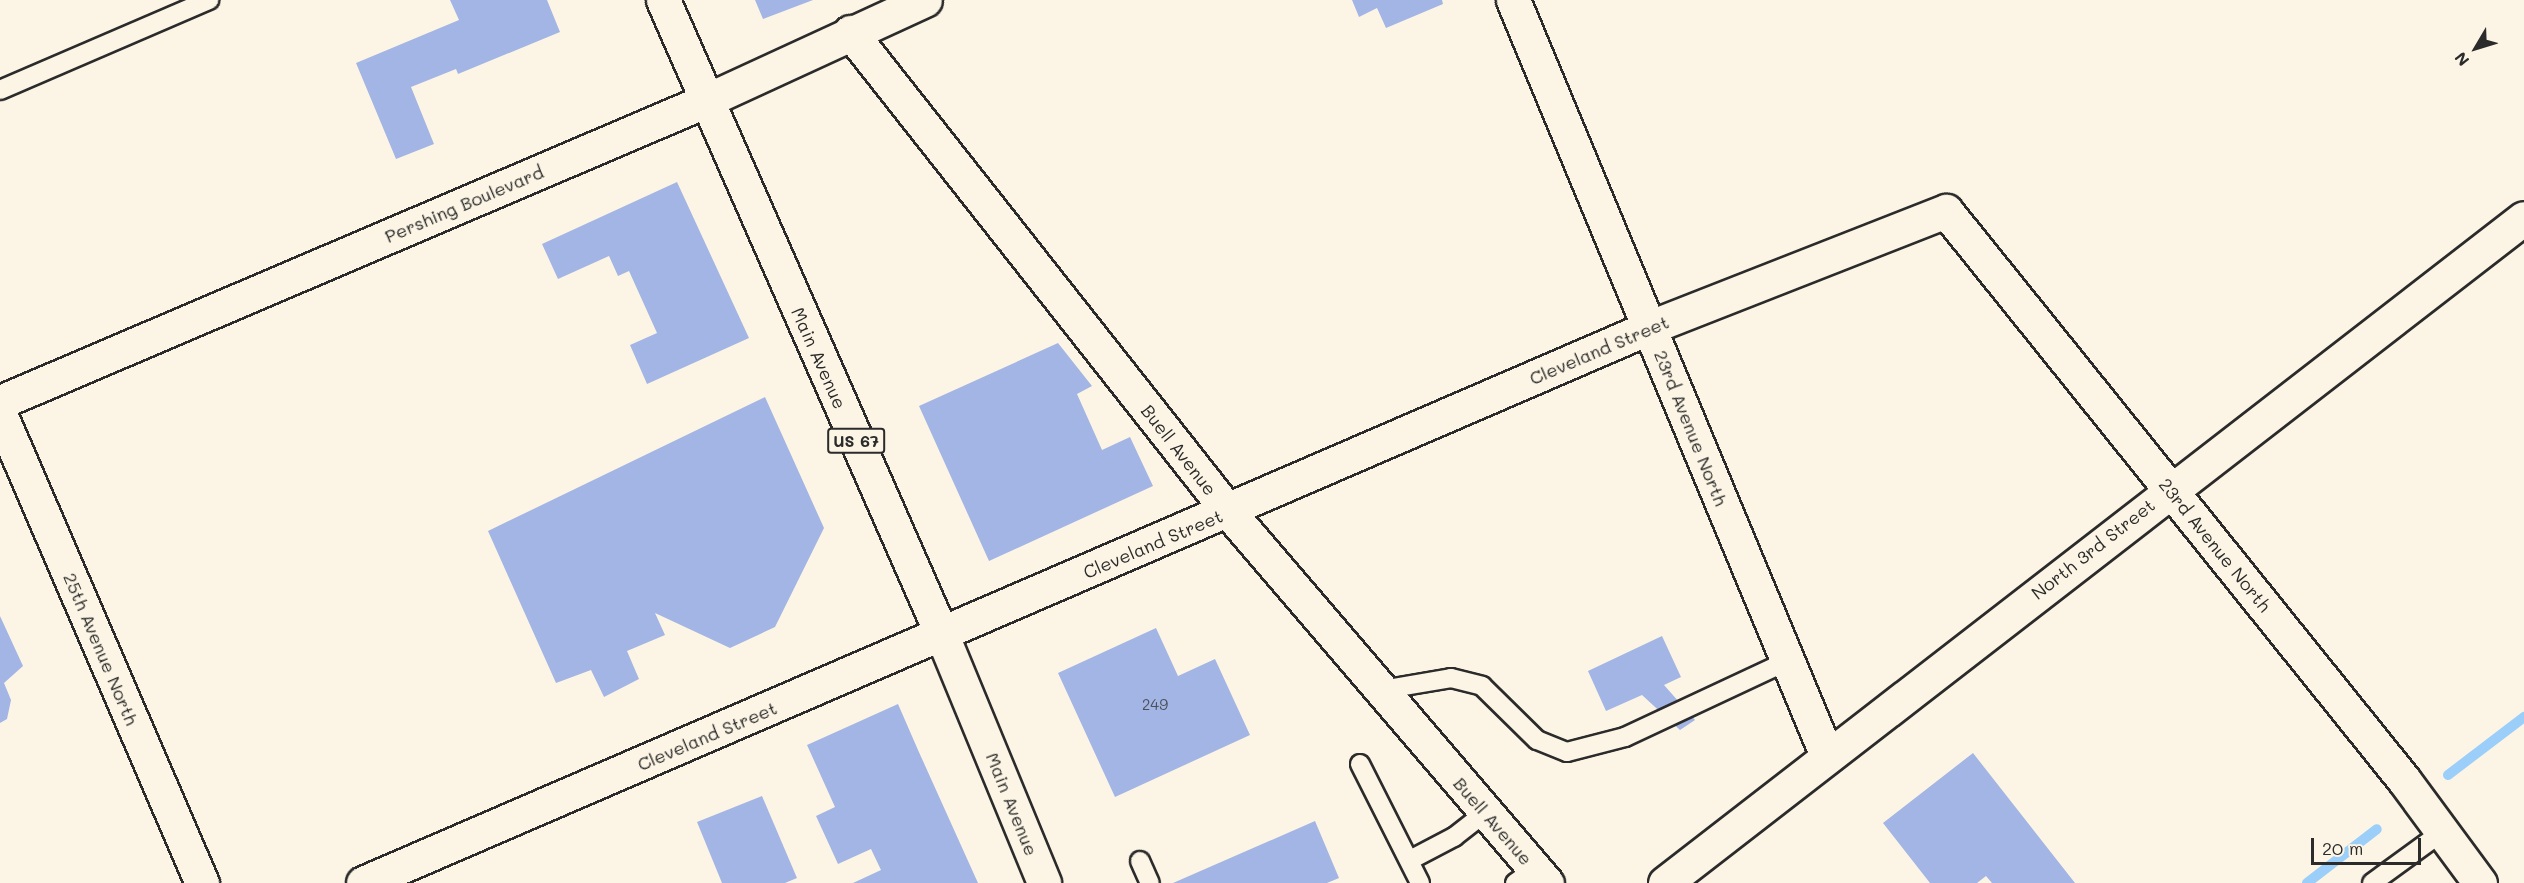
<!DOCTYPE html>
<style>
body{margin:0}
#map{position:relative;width:2524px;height:883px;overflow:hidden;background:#fcf5e5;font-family:Mali,sans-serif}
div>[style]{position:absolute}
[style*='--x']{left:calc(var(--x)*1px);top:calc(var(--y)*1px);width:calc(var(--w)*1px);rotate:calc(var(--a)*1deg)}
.stream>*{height:10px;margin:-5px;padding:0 5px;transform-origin:5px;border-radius:5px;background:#9bcff9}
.building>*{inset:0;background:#a3b5e4}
.roads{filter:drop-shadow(2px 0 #2b2b2b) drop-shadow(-2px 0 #2b2b2b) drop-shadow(0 2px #2b2b2b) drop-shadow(0 -2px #2b2b2b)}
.service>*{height:18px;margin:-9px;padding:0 9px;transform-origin:9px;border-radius:9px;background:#fcf5e5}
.minor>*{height:33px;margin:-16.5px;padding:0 16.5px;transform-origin:16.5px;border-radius:16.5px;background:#fcf5e5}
.tertiary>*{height:33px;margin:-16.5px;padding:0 16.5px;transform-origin:16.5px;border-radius:16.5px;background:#fcf5e5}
.primary>*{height:33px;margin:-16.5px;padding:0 16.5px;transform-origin:16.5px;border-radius:16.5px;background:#fcf5e5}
span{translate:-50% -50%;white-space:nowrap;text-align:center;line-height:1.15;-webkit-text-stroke:4.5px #fcf5e5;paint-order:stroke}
.number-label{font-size:15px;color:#494e59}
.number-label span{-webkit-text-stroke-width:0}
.shield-label span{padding:2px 4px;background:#fcf5e5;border:2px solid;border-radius:4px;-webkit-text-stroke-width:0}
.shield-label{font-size:16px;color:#2b2b2b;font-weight:700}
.street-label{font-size:18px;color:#2b2b2b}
.north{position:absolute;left:2446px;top:18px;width:60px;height:60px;-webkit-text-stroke:4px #fcf5e5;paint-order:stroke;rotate:232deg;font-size:16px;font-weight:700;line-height:24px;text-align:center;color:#2b2b2b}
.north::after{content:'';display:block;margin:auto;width:21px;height:27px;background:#2b2b2b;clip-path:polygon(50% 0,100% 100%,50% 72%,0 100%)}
.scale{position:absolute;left:2311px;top:838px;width:110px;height:27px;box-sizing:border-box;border:3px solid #2b2b2b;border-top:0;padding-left:8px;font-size:18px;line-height:21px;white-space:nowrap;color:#2b2b2b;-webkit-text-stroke:4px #fcf5e5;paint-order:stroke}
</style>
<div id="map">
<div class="stream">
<div style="--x:2448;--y:775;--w:96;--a:-37.3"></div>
<div style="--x:2307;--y:883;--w:88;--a:-37.6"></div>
</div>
<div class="building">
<div style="clip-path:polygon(450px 0,547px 0,560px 32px,458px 74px,456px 69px,411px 87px,434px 144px,396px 159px,356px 63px,459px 20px)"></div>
<div style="clip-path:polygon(755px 0,813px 0,763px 19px)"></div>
<div style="clip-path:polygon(1352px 0,1442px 0,1443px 4px,1386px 28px,1377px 8px,1359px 17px)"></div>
<div style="clip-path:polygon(677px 182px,749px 338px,647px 384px,630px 345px,657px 333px,629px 271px,618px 276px,609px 256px,558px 279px,542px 244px)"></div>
<div style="clip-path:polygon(1058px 343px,1092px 386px,1077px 394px,1102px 450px,1130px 437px,1153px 486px,989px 561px,919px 406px)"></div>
<div style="clip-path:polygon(765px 397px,824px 528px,775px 627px,730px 648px,655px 613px,665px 635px,627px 651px,639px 679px,604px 697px,591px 670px,556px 683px,488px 531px)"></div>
<div style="clip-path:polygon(0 616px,23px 666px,4px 683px,11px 700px,7px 719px,0 723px)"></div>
<div style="clip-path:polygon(1156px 628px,1178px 676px,1215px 659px,1250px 735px,1115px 797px,1058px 673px)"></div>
<div style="clip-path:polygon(1662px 636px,1681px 677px,1664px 685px,1695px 720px,1680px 730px,1642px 695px,1606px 711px,1588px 671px)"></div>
<div style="clip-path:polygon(898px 704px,918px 750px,978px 883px,853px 883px,881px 870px,871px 849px,838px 864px,816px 816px,835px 807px,807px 745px)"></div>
<div style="clip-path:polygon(1973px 753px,2075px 883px,1992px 883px,1986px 876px,1977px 883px,1930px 883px,1883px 823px)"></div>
<div style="clip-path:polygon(762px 796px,797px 878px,785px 883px,722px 883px,697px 822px)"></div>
<div style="clip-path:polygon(1315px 821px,1339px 878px,1327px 883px,1173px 883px)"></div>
</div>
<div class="roads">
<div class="service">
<div style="--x:0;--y:90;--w:228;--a:-23.3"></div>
<div style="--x:1381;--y:690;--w:71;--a:-9.7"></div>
<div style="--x:1451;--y:678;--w:32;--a:14"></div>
<div style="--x:1482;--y:686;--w:77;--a:44.5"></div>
<div style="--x:1537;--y:740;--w:32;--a:22"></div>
<div style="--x:1567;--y:752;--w:60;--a:-14.5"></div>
<div style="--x:1625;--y:737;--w:179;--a:-25.1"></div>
<div style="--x:1360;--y:764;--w:133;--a:63.2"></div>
<div style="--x:1410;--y:860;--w:50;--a:-27.6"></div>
<div style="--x:1454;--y:837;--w:41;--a:-38"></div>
<div style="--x:1140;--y:861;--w:24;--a:66"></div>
<div style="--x:1515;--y:883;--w:24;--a:-35"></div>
<div style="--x:2372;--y:883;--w:87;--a:-36.1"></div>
</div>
<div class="minor">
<div style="--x:1513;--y:0;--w:819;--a:67.44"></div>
<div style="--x:850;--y:32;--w:610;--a:51.72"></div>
<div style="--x:1228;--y:511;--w:490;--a:49.4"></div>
<div style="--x:0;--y:402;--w:767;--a:-23.12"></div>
<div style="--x:705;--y:101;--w:242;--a:-24.7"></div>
<div style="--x:0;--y:414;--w:511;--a:66.7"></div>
<div style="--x:363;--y:883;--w:1402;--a:-23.36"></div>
<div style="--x:1650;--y:327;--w:318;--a:-21.4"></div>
<div style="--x:1946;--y:211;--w:730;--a:51.17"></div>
<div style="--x:2404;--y:780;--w:128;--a:53.6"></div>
</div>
<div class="tertiary">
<div style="--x:1665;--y:883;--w:1086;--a:-37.75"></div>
</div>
<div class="primary">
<div style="--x:663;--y:0;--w:694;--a:66.28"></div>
<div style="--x:942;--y:635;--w:268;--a:67.6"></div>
</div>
</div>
<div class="number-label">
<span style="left:1155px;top:705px">249</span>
</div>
<div class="shield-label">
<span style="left:856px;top:441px">US 67</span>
</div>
<div class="street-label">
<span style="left:464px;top:204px;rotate:-23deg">Pershing Boulevard</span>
<span style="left:1599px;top:350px;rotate:-23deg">Cleveland Street</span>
<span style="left:819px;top:358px;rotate:66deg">Main Avenue</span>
<span style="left:1691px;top:428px;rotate:68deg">23rd Avenue North</span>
<span style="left:1179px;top:450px;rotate:52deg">Buell Avenue</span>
<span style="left:1153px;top:544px;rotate:-23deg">Cleveland Street</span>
<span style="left:2215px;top:545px;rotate:51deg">23rd Avenue North</span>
<span style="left:2093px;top:549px;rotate:-38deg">North 3rd Street</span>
<span style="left:101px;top:649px;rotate:67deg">25th Avenue North</span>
<span style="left:707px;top:736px;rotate:-23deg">Cleveland Street</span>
<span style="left:1012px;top:804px;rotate:68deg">Main Avenue</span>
<span style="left:1493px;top:821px;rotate:49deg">Buell Avenue</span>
</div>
<div class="north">N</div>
<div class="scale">20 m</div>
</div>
